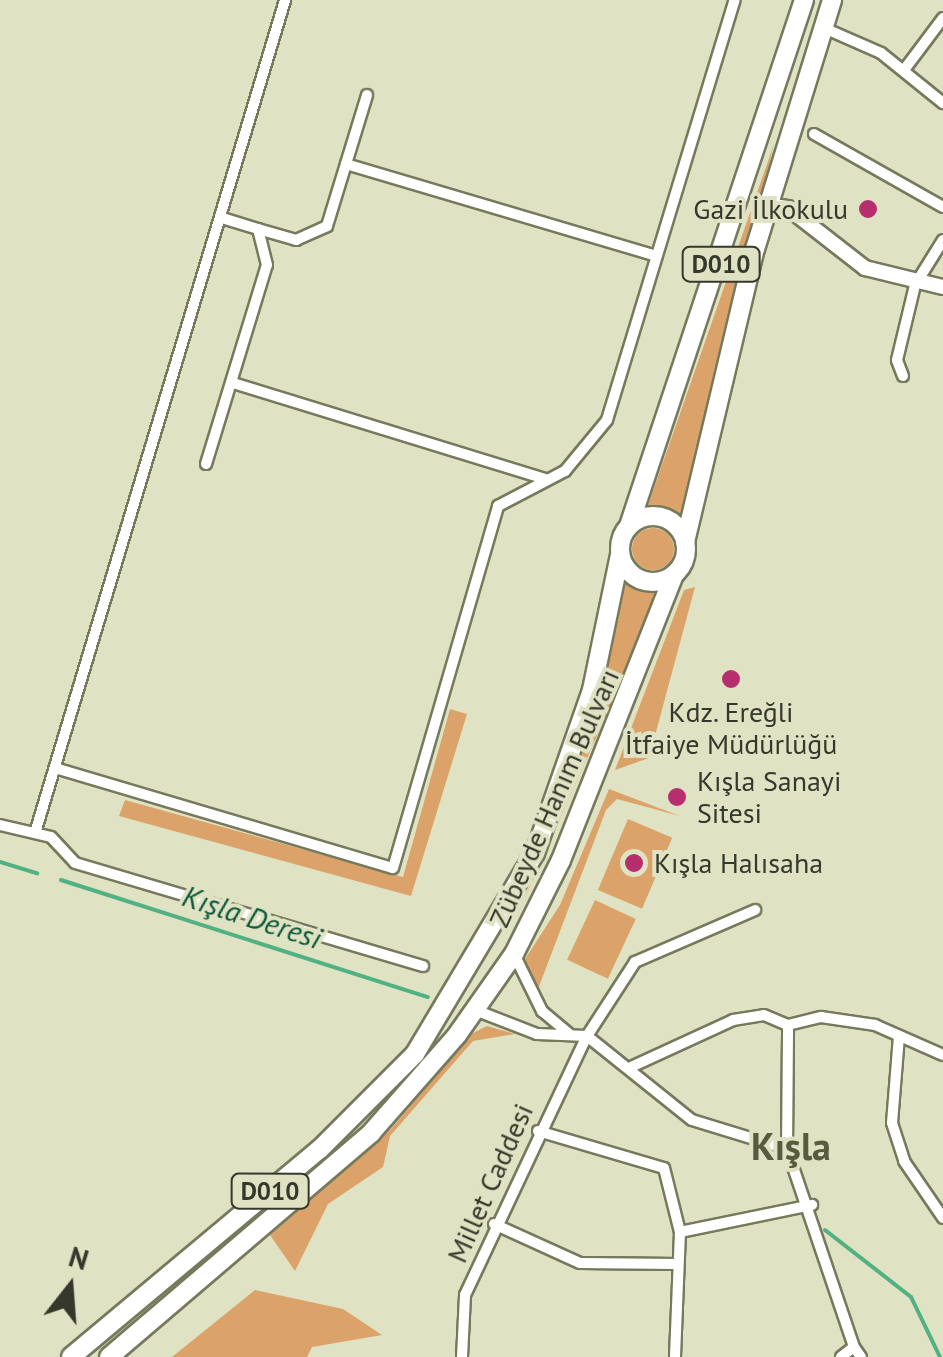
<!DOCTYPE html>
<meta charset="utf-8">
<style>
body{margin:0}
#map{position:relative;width:943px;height:1357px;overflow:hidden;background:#dfe3c3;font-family:"PT Sans",sans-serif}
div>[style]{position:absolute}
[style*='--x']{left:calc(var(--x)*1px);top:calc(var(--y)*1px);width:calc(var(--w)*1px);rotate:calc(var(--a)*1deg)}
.green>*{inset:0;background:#dba369;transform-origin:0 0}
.round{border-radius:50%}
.stream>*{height:4px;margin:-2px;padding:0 2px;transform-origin:2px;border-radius:2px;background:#51b182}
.roads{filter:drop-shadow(2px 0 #76795c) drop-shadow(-2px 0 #76795c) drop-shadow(0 2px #76795c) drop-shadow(0 -2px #76795c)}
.street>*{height:10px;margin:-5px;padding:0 5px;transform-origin:5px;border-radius:5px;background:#fff}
.secondary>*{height:14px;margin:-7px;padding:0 7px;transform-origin:7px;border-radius:7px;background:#fff}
.highway>*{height:18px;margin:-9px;padding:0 9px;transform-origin:9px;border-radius:9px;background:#fff}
.highway>.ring{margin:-9px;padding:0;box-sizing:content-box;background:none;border:18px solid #fff;border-radius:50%}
.dots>*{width:28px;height:28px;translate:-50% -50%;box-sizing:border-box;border:5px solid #dfe3c3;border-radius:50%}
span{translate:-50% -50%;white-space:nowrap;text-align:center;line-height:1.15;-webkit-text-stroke:8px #dfe3c3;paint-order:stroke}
.shield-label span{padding:2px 8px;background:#dfe3c3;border:2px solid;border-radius:8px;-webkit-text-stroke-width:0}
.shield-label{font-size:25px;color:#37382c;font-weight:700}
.poi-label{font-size:28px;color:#37382c}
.right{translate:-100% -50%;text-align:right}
.left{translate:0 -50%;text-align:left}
.street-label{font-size:28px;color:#37382c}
.water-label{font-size:30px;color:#0d593a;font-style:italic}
.district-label{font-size:38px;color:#585b3f;font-weight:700}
.north{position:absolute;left:20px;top:1237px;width:100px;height:100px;-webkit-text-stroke:8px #dfe3c3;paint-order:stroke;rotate:17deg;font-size:28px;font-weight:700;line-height:40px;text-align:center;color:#37382c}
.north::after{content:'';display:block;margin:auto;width:35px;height:45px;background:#37382c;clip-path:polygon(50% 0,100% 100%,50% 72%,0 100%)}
</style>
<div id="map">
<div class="green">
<div style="clip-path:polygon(774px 144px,708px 417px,685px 523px,646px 511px)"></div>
<div class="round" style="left:632px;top:528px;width:42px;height:42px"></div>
<div style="clip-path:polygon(624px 578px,662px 590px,515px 920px,565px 804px)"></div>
<div style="clip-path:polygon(695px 587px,649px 758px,615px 770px,684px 590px)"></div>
<div style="clip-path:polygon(450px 709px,467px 714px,411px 896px,119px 816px,125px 800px,403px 877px)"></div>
<div style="clip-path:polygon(609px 789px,680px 816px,617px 799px,606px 810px,535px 997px,525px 959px,560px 905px)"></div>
<div style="left:628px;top:819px;width:48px;height:77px;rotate:23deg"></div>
<div style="left:595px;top:900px;width:45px;height:66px;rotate:25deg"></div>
<div style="clip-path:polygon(487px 1026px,515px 1034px,473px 1041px,390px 1136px,383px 1167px,328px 1204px,295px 1271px,270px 1235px,391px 1129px,473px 1033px)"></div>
<div style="clip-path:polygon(255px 1290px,343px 1309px,382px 1335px,312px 1347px,307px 1357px,172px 1357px)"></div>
</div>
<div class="stream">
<div style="--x:0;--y:862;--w:39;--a:17"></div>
<div style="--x:61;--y:880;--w:385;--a:17.7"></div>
<div style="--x:825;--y:1230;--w:109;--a:37.9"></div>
<div style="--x:911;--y:1297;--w:67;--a:64.2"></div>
</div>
<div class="roads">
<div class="street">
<div style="--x:824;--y:28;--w:62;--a:23.7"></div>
<div style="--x:881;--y:53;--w:80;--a:38.9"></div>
<div style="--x:904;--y:70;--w:65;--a:-53.1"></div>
<div style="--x:814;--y:134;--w:148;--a:29.5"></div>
<div style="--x:346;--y:164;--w:324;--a:16.5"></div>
<div style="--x:258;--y:229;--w:40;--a:16"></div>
<div style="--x:296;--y:240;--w:34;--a:-24"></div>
<div style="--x:327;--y:226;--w:137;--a:-73"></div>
<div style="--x:903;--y:376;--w:17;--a:-111"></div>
<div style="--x:897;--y:360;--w:77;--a:-76.5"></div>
<div style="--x:915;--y:285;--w:53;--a:-58.1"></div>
<div style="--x:233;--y:383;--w:326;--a:17.1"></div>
<div style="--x:206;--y:464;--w:208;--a:-73"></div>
<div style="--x:267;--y:265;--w:37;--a:-104"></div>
<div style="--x:258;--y:229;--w:38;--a:-163"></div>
<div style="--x:55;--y:768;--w:352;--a:16.5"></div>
<div style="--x:393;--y:868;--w:377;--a:-73.8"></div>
<div style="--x:498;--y:506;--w:76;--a:-27.6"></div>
<div style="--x:565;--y:471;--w:66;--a:-50.5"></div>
<div style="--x:607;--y:420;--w:439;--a:-73.1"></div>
<div style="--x:0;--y:825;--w:52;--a:13.2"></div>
<div style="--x:51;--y:837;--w:35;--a:47"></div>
<div style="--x:75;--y:863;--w:363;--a:16.5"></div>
<div style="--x:35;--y:833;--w:870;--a:-73.29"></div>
<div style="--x:514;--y:954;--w:64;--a:63.8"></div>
<div style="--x:542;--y:1011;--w:35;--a:40"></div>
<div style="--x:475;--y:1010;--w:66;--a:21.2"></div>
<div style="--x:537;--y:1034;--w:50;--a:2.3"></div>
<div style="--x:587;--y:1036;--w:134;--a:38.7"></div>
<div style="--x:692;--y:1120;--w:99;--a:17"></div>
<div style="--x:899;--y:1036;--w:87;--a:94.6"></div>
<div style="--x:892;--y:1123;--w:40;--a:72"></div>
<div style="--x:904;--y:1161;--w:69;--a:55.6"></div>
<div style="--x:631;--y:1067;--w:112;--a:-24.7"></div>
<div style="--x:733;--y:1020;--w:31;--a:-9"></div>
<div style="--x:764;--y:1015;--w:26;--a:23"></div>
<div style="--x:538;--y:1131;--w:131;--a:16.4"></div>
<div style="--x:664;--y:1168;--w:66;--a:76"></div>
<div style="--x:680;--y:1232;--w:125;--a:92.3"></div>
<div style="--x:494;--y:1224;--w:94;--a:24.4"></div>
<div style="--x:580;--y:1263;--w:98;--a:0.6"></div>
<div style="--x:680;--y:1232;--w:135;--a:-11.6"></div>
<div style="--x:854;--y:1347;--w:209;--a:-108.7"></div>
<div style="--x:787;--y:1149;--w:124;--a:-89.5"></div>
<div style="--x:788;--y:1025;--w:34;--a:-14"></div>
<div style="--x:821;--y:1017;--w:55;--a:8.4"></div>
<div style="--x:875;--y:1025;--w:74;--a:23.8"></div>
<div style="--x:462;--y:1357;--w:62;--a:-87.2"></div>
<div style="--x:465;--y:1295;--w:286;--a:-64.8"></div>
<div style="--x:587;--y:1036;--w:88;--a:-57"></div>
<div style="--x:635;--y:962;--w:131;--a:-23.4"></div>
<div style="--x:841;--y:1357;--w:16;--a:-38"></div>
<div style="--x:854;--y:1347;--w:12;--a:55"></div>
</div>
<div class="secondary">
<div style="--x:772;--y:206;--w:16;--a:7"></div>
<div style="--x:788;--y:208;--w:98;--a:37.9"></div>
<div style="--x:865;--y:268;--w:80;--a:13.7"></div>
</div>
<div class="highway">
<div class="ring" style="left:620px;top:516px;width:48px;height:48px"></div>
<div style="--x:629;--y:526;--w:554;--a:-71.6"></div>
<div style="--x:685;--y:542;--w:301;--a:-76.6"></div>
<div style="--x:755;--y:249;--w:261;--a:-72.8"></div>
<div style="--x:71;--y:1357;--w:324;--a:-39.9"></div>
<div style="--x:320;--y:1149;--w:134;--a:-45"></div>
<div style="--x:415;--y:1054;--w:234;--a:-59.2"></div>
<div style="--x:535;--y:853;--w:173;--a:-70.7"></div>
<div style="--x:592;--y:690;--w:138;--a:-78.3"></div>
<div style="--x:109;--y:1357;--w:345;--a:-40.5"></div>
<div style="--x:371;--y:1133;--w:130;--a:-48.7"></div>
<div style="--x:457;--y:1035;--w:99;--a:-54.9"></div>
<div style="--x:514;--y:954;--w:105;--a:-63.4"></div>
<div style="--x:561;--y:860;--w:307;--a:-68.4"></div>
</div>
</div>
<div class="dots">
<div style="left:868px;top:209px;background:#b62e6e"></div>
<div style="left:731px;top:679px;background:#b62e6e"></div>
<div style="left:677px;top:797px;background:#b62e6e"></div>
<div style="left:634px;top:863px;background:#b62e6e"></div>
</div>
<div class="shield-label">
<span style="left:721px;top:264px">D010</span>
<span style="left:270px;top:1191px">D010</span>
</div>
<div class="poi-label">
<span class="right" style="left:848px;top:209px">Gazi İlkokulu</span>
<span style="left:731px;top:728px">Kdz. Ereğli<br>İtfaiye Müdürlüğü</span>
<span class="left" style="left:697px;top:797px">Kışla Sanayi<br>Sitesi</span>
<span class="left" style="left:654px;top:863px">Kışla Halısaha</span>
</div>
<div class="street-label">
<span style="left:554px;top:798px;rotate:-66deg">Zübeyde Hanım Bulvarı</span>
<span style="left:490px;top:1183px;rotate:-66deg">Millet Caddesi</span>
</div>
<div class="water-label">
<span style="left:252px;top:917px;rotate:18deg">Kışla Deresi</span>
</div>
<div class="district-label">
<span style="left:791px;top:1146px">Kışla</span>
</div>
<div class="north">N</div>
</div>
